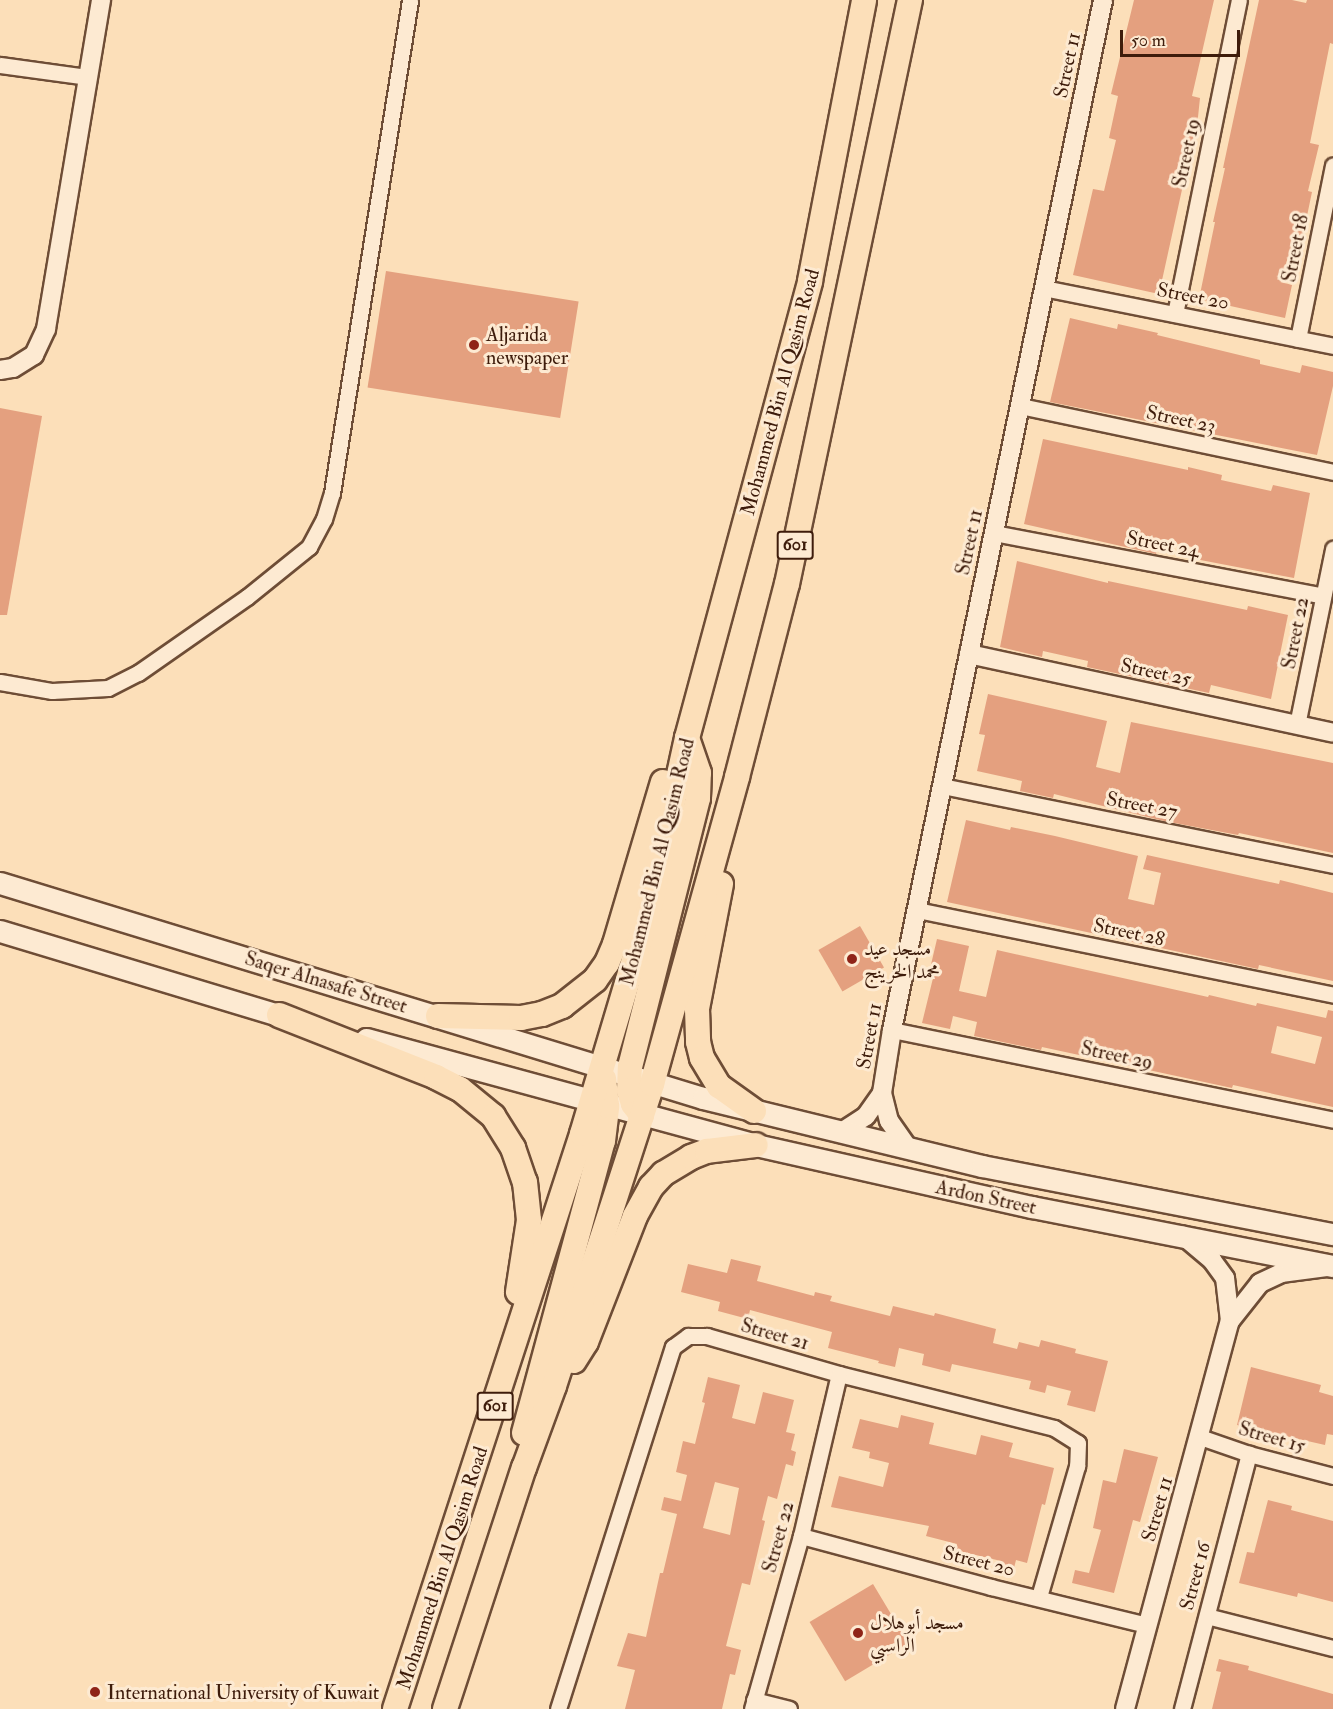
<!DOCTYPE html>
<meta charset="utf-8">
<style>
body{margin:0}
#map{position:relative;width:1333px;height:1709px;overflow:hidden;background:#fcdfb9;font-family:"IM FELL Double Pica",Amiri,serif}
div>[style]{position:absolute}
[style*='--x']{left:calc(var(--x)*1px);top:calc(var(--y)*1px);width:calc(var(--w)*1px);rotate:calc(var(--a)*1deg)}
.building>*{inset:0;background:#e4a07f;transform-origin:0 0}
.roads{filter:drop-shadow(2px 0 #6e4d36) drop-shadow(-2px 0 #6e4d36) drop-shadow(0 2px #6e4d36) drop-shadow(0 -2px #6e4d36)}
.minor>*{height:15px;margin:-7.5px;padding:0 7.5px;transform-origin:7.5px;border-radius:7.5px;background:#fdead2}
.tertiary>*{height:18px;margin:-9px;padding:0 9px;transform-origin:9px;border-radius:9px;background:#fdead2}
.secondary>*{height:21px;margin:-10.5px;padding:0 10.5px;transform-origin:10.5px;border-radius:10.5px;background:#fdead2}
.primary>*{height:24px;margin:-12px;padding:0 12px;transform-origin:12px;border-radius:12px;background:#fcdfb9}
.dots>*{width:16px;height:16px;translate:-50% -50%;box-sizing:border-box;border:3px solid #fdead2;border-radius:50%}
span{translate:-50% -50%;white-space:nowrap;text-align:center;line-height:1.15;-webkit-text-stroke:6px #fdead2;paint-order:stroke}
.shield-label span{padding:2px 4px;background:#fdead2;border:2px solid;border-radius:4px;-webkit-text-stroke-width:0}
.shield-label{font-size:18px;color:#3e1c0b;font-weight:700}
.street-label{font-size:20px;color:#3e1c0b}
.poi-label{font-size:20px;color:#3e1c0b}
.left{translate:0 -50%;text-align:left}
.scale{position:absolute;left:1120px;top:30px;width:120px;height:27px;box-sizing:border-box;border:3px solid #3e1c0b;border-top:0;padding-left:8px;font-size:18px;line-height:21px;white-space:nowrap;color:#3e1c0b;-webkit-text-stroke:4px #fdead2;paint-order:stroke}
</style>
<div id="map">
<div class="building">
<div style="clip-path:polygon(1134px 0,1214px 0,1192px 96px,1200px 98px,1198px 117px,1159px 294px,1073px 275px,1093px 189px,1104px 191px,1116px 140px,1109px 138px,1118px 96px,1111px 94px)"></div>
<div style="clip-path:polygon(1259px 0,1292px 0,1306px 3px,1307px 0,1333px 0,1333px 44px,1330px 43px,1310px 143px,1319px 145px,1308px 191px,1312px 192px,1298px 259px,1288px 257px,1281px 282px,1292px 285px,1285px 318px,1199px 299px,1215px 222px,1213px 222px,1225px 168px,1223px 168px)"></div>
<div style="left:386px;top:271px;width:195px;height:118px;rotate:9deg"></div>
<div style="clip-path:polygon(1070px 318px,1117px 329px,1118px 324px,1158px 333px,1157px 335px,1260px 360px,1260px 364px,1300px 373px,1302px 365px,1333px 372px,1333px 386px,1317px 455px,1050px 402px)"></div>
<div style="clip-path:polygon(0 408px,42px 416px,7px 615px,0 615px)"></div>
<div style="clip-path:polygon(1043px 439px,1188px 470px,1188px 467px,1222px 475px,1221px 480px,1271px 491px,1273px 485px,1310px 493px,1294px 578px,1190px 558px,1192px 547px,1160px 540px,1156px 554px,1024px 524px)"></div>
<div style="clip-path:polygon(1017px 561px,1108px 583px,1108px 581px,1247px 610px,1248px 606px,1288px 615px,1271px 699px,1211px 685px,1209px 693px,1087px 667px,1088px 661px,1043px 651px,1042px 657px,1000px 647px)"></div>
<div style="clip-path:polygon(988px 694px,1107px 721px,1096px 767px,1120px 773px,1131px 722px,1333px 763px,1333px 853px,1239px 833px,1238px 835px,1164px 821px,1054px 794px,1053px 798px,1020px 791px,1022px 781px,977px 771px,985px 735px,979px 734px)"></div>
<div style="clip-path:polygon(966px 820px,1010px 830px,1011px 827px,1055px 836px,1138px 856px,1128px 899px,1154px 905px,1161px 873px,1143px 869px,1147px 855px,1279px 884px,1280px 880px,1333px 893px,1333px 981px,1259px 965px,1258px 969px,947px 902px)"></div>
<div style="left:860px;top:926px;width:48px;height:48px;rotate:60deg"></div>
<div style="clip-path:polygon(evenodd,937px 939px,969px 946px,959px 991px,986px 997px,997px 950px,1208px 997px,1209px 995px,1256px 1006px,1257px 1003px,1326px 1018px,1328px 1010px,1333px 1011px,1333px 1107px,1233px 1085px,1232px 1088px,1042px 1047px,1041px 1050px,974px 1036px,977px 1022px,953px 1016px,950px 1029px,922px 1023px,934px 974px,929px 973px,937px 939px,1277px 1026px,1322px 1037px,1315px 1064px,1271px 1053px,1277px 1026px)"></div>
<div style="clip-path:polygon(731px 1259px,761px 1266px,757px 1281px,814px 1296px,815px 1292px,832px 1296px,830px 1301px,890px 1316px,893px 1306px,934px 1316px,935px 1313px,996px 1329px,993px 1343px,1017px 1349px,1019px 1342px,1039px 1347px,1041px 1340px,1076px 1349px,1075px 1353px,1108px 1361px,1095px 1412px,1067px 1405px,1071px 1391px,1047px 1385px,1045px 1393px,1029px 1389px,1031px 1381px,952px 1364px,950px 1372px,922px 1365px,924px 1354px,899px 1348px,895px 1367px,878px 1363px,879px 1361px,828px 1348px,832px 1332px,750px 1310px,748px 1319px,718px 1311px,720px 1302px,681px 1292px,688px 1264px,727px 1273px)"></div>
<div style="clip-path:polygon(1251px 1367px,1321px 1385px,1319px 1392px,1333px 1396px,1333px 1435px,1327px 1434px,1325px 1445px,1237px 1425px)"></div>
<div style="clip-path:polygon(evenodd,708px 1377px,740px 1385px,732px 1418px,755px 1424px,763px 1392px,794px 1400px,786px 1432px,795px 1434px,791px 1450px,796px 1452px,793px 1466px,786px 1464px,777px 1499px,768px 1496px,762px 1520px,765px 1521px,750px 1585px,742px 1583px,726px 1646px,741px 1650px,735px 1675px,730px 1674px,722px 1709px,625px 1709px,635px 1670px,617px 1666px,628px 1633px,646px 1637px,660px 1573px,663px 1573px,677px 1514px,661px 1510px,664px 1497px,681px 1501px,687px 1475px,676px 1472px,683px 1441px,695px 1444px,705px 1403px,702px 1402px,708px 1377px,715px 1482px,739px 1488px,730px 1535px,703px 1528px,715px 1482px)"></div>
<div style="clip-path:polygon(901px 1415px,934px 1423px,929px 1444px,976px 1455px,981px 1435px,1013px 1443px,1009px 1457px,1054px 1468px,1045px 1505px,1042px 1504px,1027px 1563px,1016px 1560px,1014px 1568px,1000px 1565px,1001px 1561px,955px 1550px,957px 1544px,926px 1536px,929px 1526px,831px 1507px,839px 1476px,883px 1487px,889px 1463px,869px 1458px,870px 1452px,852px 1448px,860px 1419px,898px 1428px)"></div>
<div style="clip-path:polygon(1124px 1449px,1158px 1457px,1140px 1522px,1133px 1520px,1114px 1593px,1072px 1583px,1075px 1570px,1089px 1573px,1101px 1530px,1093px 1528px,1103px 1480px,1116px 1483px)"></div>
<div style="clip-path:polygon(1268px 1500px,1292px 1506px,1291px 1510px,1333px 1521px,1333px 1602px,1298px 1593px,1297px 1597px,1239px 1583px,1247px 1552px,1254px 1553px)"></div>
<div style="left:873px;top:1584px;width:69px;height:74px;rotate:59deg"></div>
<div style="clip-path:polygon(1219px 1659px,1249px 1666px,1248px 1670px,1333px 1694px,1333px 1709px,1212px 1709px,1221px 1672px,1216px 1671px)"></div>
</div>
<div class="roads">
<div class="minor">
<div style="--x:0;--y:65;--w:89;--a:7.8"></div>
<div style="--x:1044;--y:288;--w:295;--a:11.3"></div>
<div style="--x:1175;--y:314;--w:320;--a:-78.5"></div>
<div style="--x:1298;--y:339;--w:177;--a:-78.6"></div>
<div style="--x:1020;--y:406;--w:320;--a:11.9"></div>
<div style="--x:994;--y:533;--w:335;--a:10.8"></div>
<div style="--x:0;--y:682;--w:53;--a:9.8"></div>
<div style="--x:52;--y:691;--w:56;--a:-3.1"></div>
<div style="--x:108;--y:688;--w:34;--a:-27"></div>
<div style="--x:138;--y:673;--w:133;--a:-34.9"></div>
<div style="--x:247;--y:597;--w:80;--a:-38.9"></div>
<div style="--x:309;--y:547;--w:32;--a:-62"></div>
<div style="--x:324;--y:519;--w:27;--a:-73"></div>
<div style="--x:332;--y:493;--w:499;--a:-81"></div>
<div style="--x:1297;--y:725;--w:180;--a:-78.4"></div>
<div style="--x:942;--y:786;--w:399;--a:11.4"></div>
<div style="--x:917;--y:910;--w:425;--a:11.5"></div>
<div style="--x:892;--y:1030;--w:450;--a:11.5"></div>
<div style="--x:1200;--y:1437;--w:52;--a:19.1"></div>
<div style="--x:1249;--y:1454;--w:87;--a:14.7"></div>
<div style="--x:801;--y:1536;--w:197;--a:15"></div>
<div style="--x:991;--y:1587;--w:161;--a:13.7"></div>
<div style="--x:1207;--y:1616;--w:130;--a:14.3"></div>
<div style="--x:754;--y:1700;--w:36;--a:14"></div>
<div style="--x:558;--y:1709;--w:380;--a:-72.4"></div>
<div style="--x:673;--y:1347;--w:19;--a:-36"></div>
<div style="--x:688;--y:1336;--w:19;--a:0"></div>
<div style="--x:707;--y:1336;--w:137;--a:16.1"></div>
<div style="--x:839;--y:1374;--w:222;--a:14.1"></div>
<div style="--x:1054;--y:1428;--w:28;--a:32"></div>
<div style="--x:1078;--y:1443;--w:23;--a:92"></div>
<div style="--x:1077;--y:1466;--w:136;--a:106.2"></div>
<div style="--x:752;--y:1709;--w:180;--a:-74.2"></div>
<div style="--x:801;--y:1536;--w:166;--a:-76.8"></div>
<div style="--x:1182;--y:1709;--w:264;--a:-75.3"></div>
</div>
<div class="tertiary">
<div style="--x:0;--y:370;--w:13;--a:-9"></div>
<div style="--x:13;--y:368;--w:25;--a:-32"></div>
<div style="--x:34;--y:355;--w:29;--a:-65"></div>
<div style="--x:46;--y:329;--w:334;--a:-80.5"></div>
<div style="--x:969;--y:654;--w:372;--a:12.2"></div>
<div style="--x:843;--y:1131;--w:27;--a:-33"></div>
<div style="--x:866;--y:1116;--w:28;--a:-55"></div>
<div style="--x:906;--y:1145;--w:29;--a:-125"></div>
<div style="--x:889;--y:1121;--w:29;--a:-104"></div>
<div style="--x:882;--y:1093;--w:64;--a:-81"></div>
<div style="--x:892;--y:1030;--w:1051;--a:-78.42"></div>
<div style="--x:1230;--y:1321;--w:48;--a:-51.7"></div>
<div style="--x:1260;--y:1283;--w:23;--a:-25"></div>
<div style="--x:1281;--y:1273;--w:46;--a:-7.4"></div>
<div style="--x:1125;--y:1709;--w:402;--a:-74.9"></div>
<div style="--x:1230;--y:1321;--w:43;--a:-96.6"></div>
<div style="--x:1225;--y:1278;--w:22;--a:-126"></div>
<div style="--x:1212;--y:1260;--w:38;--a:-140"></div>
</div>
<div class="secondary">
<div style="--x:0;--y:883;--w:735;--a:17.01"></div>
<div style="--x:703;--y:1098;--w:287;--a:13.7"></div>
<div style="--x:982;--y:1166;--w:358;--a:11"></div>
<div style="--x:0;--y:931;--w:308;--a:16.8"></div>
<div style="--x:366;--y:1039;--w:404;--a:15.2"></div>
<div style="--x:756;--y:1145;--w:283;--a:12.7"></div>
<div style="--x:1032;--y:1207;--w:307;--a:11.1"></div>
</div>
<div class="primary">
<div style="--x:721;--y:884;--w:127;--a:100.9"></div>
<div style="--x:697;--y:1009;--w:33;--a:88"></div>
<div style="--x:698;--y:1042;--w:16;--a:76"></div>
<div style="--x:702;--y:1058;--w:33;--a:59"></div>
<div style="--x:719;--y:1086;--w:43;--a:35.5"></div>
<div style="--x:279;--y:1015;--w:169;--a:21.5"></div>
<div style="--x:436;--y:1077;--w:27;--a:27"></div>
<div style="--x:460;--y:1089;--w:43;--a:39.3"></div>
<div style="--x:493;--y:1116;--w:38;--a:58"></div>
<div style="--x:513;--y:1148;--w:36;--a:71"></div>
<div style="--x:525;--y:1182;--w:38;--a:84"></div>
<div style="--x:529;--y:1220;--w:73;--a:98.7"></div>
<div style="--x:438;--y:1016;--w:83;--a:1.4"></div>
<div style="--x:521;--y:1018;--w:21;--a:-11"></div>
<div style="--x:542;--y:1014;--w:22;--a:-22"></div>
<div style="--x:562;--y:1006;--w:42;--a:-38.2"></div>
<div style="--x:595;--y:980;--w:21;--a:-55"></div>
<div style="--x:607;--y:963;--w:21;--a:-67"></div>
<div style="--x:615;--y:944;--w:169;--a:-73.5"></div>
<div style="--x:642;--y:1116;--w:15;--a:-127"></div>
<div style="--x:633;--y:1104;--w:14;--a:-107"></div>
<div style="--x:629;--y:1091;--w:24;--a:-88"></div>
<div style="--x:630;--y:1067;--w:277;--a:-75.8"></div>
<div style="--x:698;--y:798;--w:25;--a:-88"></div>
<div style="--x:699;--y:773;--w:37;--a:-109"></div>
<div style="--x:574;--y:1361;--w:22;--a:-58"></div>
<div style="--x:586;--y:1342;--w:135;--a:-68.7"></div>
<div style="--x:635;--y:1216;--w:33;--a:-61"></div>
<div style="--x:651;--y:1187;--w:18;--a:-47"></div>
<div style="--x:663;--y:1174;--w:33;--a:-31"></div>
<div style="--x:691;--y:1157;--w:17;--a:-21"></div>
<div style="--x:707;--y:1151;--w:49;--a:-7"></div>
<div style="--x:524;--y:1433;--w:302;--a:-74.9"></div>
<div style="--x:603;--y:1141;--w:35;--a:-83"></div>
<div style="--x:607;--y:1106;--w:27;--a:-96"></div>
<div style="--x:395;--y:1709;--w:605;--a:-71.98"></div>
<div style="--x:582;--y:1134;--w:241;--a:-73.4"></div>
<div style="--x:651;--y:903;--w:169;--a:-77.7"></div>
<div style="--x:687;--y:738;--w:473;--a:-74.9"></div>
<div style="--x:810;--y:281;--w:286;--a:-79.1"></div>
<div style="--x:445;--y:1709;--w:254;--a:-71.9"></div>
<div style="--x:524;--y:1468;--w:87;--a:-69.9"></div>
<div style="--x:554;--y:1386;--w:318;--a:-72"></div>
<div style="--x:652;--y:1084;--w:319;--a:-74.5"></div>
<div style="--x:737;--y:777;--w:199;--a:-75.5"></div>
<div style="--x:787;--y:584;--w:597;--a:-78.11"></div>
</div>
</div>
<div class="dots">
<div style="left:474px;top:345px;background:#8f2418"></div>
<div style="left:852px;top:959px;background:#8f2418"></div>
<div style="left:858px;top:1633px;background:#8f2418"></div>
<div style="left:95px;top:1692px;background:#8f2418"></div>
</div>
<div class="shield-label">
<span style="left:795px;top:545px">601</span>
<span style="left:495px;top:1406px">601</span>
</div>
<div class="street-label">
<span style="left:1067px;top:65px;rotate:-78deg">Street 11</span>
<span style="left:1186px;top:153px;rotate:-78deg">Street 19</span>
<span style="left:1295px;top:248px;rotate:-79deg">Street 18</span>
<span style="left:1193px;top:296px;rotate:11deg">Street 20</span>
<span style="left:780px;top:392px;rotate:-75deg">Mohammed Bin Al Qasim Road</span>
<span style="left:1181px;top:419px;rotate:12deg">Street 23</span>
<span style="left:969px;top:542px;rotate:-78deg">Street 11</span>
<span style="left:1163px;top:544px;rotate:11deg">Street 24</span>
<span style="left:1295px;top:633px;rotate:-79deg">Street 22</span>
<span style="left:1156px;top:672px;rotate:12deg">Street 25</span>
<span style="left:1142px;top:805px;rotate:11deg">Street 27</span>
<span style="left:657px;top:862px;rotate:-76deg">Mohammed Bin Al Qasim Road</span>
<span style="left:1129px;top:932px;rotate:12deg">Street 28</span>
<span style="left:326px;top:982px;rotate:17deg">Saqer Alnasafe Street</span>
<span style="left:869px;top:1036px;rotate:-80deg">Street 11</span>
<span style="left:1117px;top:1055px;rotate:12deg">Street 29</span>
<span style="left:986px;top:1197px;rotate:12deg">Ardon Street</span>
<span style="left:775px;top:1334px;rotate:16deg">Street 21</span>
<span style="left:1272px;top:1437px;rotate:16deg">Street 15</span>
<span style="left:1157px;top:1509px;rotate:-74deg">Street 11</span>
<span style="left:778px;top:1537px;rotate:-75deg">Street 22</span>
<span style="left:979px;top:1561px;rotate:14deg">Street 20</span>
<span style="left:442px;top:1568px;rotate:-72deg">Mohammed Bin Al Qasim Road</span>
<span style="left:1195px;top:1576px;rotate:-75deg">Street 16</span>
</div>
<div class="poi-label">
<span class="left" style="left:486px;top:346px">Aljarida<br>newspaper</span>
<span class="left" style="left:864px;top:960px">مسجد عيد<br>محمد الخرينج</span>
<span class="left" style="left:870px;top:1634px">مسجد أبوهلال<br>الراسبي</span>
<span class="left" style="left:107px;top:1692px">International University of Kuwait</span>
</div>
<div class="scale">50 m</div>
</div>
